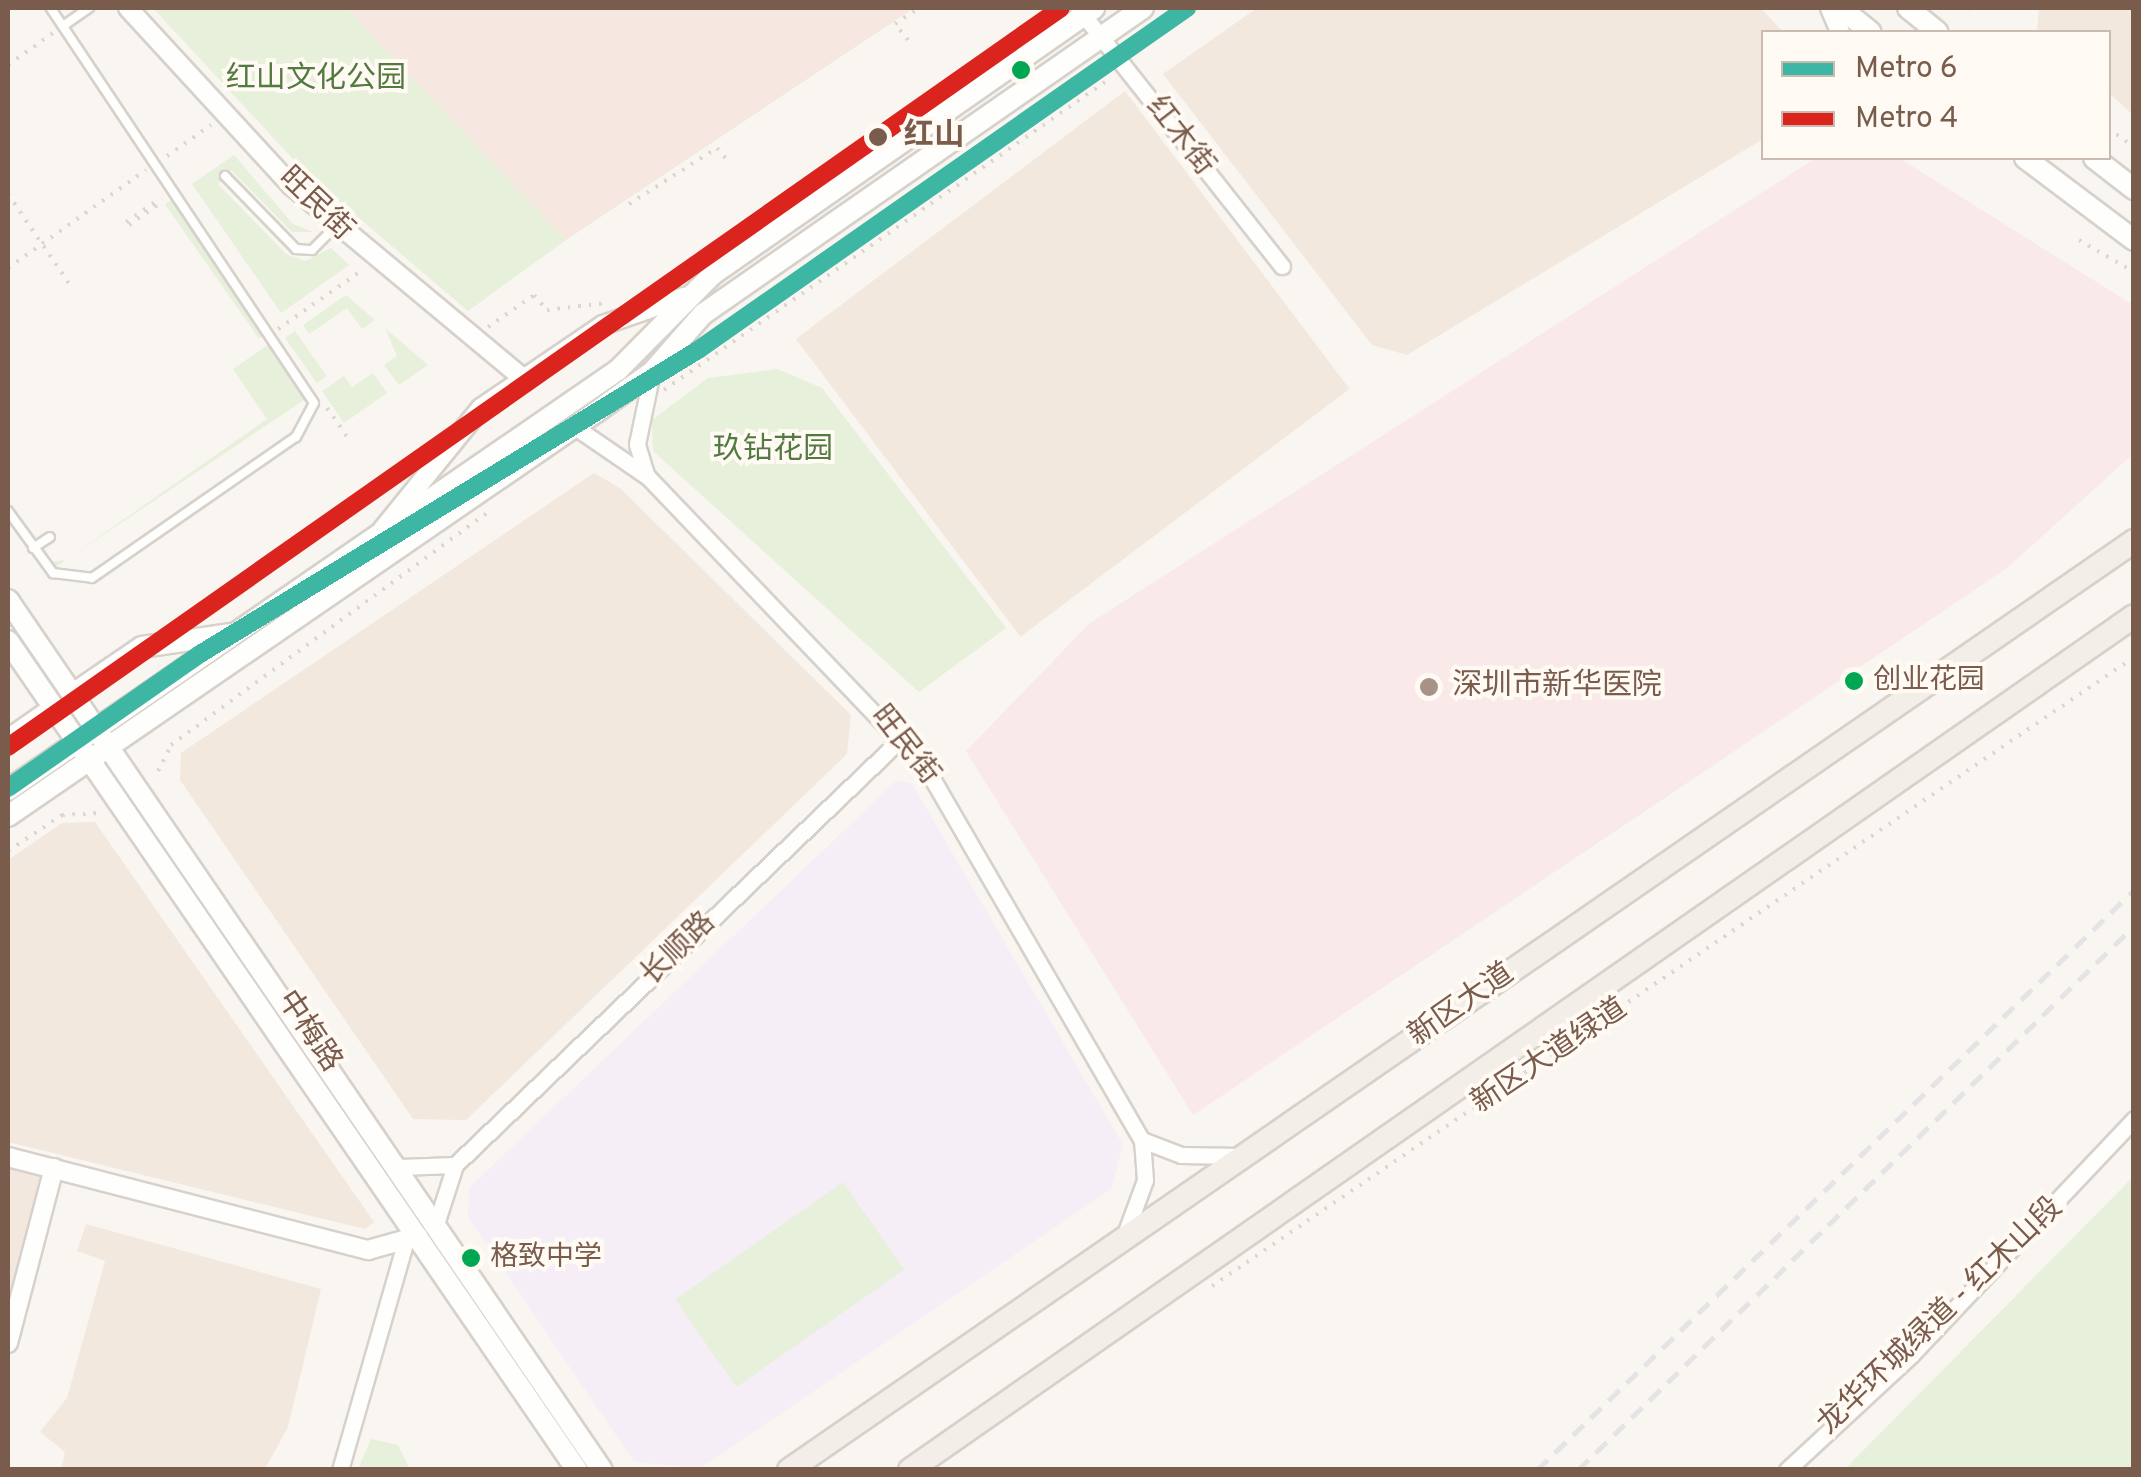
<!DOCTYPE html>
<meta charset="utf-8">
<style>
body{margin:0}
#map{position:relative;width:2141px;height:1477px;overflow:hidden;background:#f9f5f0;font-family:Overpass,"Noto Sans SC",sans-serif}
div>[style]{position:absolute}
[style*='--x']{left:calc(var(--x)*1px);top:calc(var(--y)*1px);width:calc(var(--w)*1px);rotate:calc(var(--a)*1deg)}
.residential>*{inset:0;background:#f2e8de;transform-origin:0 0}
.commercial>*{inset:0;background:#f6e8e1}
.education>*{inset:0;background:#f6eef6}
.medical>*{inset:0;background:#fae9e9}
.green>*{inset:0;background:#e7f0db;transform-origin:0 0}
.path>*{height:4px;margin-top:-2px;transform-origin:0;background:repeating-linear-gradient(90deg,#dcd5d0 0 2.5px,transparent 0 10.5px)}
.roads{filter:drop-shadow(2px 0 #d7d1cb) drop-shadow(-2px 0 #d7d1cb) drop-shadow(0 2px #d7d1cb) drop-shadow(0 -2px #d7d1cb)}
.service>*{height:8px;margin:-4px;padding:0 4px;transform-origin:4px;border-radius:4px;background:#fefefd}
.minor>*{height:15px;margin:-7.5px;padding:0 7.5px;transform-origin:7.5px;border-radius:7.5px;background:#fefefd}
.tertiary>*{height:18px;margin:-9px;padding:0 9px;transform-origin:9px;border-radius:9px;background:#fefefd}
.secondary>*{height:20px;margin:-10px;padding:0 10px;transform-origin:10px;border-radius:10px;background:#fefefd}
.primary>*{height:22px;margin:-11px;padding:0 11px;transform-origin:11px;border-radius:11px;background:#f3eee8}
.rail>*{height:5px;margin-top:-2.5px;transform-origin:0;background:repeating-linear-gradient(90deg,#e6e3e7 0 15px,transparent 0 25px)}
.metro-1>*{height:18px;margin:-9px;padding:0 9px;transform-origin:9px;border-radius:9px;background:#3db7a3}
.metro-2>*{height:18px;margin:-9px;padding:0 9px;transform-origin:9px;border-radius:9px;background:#dc241f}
.dots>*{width:28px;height:28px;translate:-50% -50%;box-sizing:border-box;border:5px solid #fffaf3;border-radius:50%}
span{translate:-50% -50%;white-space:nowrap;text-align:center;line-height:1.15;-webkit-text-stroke:8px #fffaf3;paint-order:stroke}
.bus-label{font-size:28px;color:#7a5c4d}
.left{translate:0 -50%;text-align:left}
.park-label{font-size:30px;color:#537a41}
.stop-label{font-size:30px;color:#7a5c4d;font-weight:700}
.street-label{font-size:30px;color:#7a5c4d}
.poi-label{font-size:30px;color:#7a5c4d}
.frame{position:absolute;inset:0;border:10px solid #7a5c4d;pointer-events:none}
.legend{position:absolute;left:1761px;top:30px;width:350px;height:130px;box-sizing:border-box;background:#fffaf3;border:2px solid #cabbb1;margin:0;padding:12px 18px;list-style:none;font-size:30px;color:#7a5c4d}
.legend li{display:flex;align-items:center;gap:20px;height:50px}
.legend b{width:50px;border:2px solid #cabbb1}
</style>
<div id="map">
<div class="residential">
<div style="clip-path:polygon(1257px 8px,1761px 8px,1783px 32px,1764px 32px,1763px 139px,1407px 355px,1372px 345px,1163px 74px)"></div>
<div style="clip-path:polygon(2039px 8px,2133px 8px,2133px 115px,2109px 93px,2108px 32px,2037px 32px)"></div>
<div style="left:1125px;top:91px;width:373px;height:412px;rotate:53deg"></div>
<div style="clip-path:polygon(594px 473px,620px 488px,851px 715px,847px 754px,466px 1120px,413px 1119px,180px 780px,181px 753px)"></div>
<div style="clip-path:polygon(95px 822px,374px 1222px,365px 1229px,8px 1142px,8px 860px,62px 823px)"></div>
<div style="clip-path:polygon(8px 1167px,47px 1176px,8px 1311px)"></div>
<div style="clip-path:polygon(86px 1224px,321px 1289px,288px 1427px,265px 1469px,61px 1469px,65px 1452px,40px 1432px,67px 1398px,105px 1261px,77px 1251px)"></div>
</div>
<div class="commercial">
<div style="clip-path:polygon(346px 8px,914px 8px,566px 240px)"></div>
</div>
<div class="education">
<div style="clip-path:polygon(897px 780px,912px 784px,1123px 1145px,1111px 1189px,701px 1468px,634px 1462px,468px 1217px,470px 1187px)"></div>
</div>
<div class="medical">
<div style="clip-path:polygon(1816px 158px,1899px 158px,2133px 305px,2133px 454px,2007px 568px,1193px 1115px,966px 751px,1090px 623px)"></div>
</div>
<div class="green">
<div style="clip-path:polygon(153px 8px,346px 8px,566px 240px,468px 311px,305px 172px)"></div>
<div style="clip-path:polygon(234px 155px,293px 224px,313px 232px,292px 232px,231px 170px,218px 184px,286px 254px,305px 261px,331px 248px,349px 265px,281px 313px,192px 184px)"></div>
<div style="left:174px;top:198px;width:164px;height:11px;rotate:55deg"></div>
<div style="clip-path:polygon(346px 295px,375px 320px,362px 329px,347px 308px,309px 334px,303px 325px)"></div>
<div style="clip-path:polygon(385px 328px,428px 365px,399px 385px,384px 365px,397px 356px)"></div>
<div style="left:295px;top:331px;width:55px;height:12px;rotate:55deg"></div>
<div style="clip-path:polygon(272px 342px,304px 400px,54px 568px,50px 562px,66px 560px,267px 419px,233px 369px)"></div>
<div style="clip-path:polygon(777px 369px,822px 388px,1006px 628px,919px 692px,653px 451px,652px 420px,708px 378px)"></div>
<div style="clip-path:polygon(373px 373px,387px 393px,344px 423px,322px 391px,344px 376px,352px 387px)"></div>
<div style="clip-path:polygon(2133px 1177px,2133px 1469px,1845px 1469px)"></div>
<div style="left:843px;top:1182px;width:107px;height:205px;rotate:55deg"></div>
<div style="clip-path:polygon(371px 1439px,398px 1445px,410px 1469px,358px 1469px)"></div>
</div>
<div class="path">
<div style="--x:1968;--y:8;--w:2;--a:27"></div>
<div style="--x:908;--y:40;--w:21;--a:-129"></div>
<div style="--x:895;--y:24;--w:29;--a:-34"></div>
<div style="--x:8;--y:65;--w:55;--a:-35.4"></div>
<div style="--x:2108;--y:128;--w:32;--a:36"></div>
<div style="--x:167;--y:156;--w:54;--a:-35.2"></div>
<div style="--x:8;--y:194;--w:110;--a:55.7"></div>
<div style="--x:629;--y:204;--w:104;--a:-32.5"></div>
<div style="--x:717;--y:148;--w:20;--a:49"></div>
<div style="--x:126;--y:222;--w:42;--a:-34.4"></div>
<div style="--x:129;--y:225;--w:42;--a:-35.2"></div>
<div style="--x:2079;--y:240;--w:64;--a:30.2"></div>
<div style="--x:8;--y:268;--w:169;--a:-35.4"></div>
<div style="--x:666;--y:282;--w:36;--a:-34"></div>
<div style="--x:488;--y:327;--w:56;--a:-34.8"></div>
<div style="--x:534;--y:295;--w:20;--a:49"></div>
<div style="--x:547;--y:310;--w:59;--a:-6.8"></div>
<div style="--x:278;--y:329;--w:101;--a:-34.9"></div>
<div style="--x:664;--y:390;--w:538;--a:-34.93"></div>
<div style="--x:327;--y:408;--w:35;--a:55"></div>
<div style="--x:158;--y:771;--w:29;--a:-63"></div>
<div style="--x:171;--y:745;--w:398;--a:-36.3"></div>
<div style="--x:8;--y:851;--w:65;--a:-33.7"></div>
<div style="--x:62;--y:815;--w:40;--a:-2.9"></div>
<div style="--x:1212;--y:1286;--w:1116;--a:-34.3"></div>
</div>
<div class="roads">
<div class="service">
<div style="--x:63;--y:26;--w:32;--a:-35"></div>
<div style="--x:225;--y:176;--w:102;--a:45.8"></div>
<div style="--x:296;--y:249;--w:16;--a:4"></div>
<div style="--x:312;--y:250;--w:34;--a:-45"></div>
<div style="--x:8;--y:511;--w:77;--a:54"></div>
<div style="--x:53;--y:573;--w:39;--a:7"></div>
<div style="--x:92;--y:578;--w:248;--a:-34.7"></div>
<div style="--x:296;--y:437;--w:38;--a:-62"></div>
<div style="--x:314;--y:403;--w:475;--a:-123.7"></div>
<div style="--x:33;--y:548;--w:20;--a:-33"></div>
</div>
<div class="minor">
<div style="--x:1078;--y:8;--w:329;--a:51.7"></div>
<div style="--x:575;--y:427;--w:88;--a:34.4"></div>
<div style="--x:648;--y:477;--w:402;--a:46.3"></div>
<div style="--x:926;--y:768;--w:430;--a:59.9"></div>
<div style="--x:1142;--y:1140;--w:40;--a:85.7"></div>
<div style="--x:1145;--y:1180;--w:61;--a:110.2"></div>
<div style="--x:646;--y:474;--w:31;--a:-107"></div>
<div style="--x:637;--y:444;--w:74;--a:-78.2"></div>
<div style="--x:1142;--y:1140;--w:42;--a:21"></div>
<div style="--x:1181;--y:1155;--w:59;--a:1"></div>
<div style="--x:399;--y:1167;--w:56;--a:-2"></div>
<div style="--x:436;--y:1224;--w:62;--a:-72.1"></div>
<div style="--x:455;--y:1165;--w:621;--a:-43.7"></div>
<div style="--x:340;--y:1470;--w:235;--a:-74"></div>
<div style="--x:1787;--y:1470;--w:169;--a:-42.8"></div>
<div style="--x:1911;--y:1355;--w:325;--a:-46.6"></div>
</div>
<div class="tertiary">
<div style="--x:128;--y:8;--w:241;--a:47.4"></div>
<div style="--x:291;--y:185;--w:303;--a:39.8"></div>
<div style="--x:1830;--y:8;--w:26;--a:67"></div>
<div style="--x:383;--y:529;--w:156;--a:-51"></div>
<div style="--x:481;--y:408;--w:148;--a:-34.2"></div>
<div style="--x:603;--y:325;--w:86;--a:-19.1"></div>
<div style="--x:8;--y:1157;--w:372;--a:14.5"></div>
<div style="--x:368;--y:1250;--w:52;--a:-15.6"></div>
<div style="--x:8;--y:1343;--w:181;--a:-75.3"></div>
</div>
<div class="secondary">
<div style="--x:1841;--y:8;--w:38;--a:39"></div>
<div style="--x:1908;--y:8;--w:38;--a:39"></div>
<div style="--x:2025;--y:158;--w:136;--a:37"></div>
<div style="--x:2094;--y:158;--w:51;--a:37.8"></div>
<div style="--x:8;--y:600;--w:1053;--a:55.68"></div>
<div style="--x:8;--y:641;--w:1005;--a:55.54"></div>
<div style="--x:73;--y:694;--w:83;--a:-34.3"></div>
<div style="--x:142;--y:647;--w:90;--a:-8.3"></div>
<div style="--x:8;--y:740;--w:56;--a:-34.8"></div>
<div style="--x:8;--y:790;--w:741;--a:-34.55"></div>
<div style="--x:618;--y:370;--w:135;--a:-45.3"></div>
<div style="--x:713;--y:274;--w:465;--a:-34.9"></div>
<div style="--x:8;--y:816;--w:713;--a:-34.49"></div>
<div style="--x:596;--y:412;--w:69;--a:-35.5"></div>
<div style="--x:652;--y:372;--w:77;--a:-48.7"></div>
<div style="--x:703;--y:314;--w:536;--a:-34.82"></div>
</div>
<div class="primary">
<div style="--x:789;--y:1470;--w:1635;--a:-34.63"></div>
<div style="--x:910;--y:1470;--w:1492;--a:-34.9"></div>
</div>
</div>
<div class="rail">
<div style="--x:1537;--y:1470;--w:832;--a:-44.17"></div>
<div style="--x:1578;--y:1470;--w:778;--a:-44.37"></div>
</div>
<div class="metro-1">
<div style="--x:8;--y:788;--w:234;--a:-34.9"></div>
<div style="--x:200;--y:654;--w:583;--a:-31.4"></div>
<div style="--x:698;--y:350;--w:597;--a:-34.97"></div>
</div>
<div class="metro-2">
<div style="--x:8;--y:747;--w:1286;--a:-35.06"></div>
</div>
<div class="dots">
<div style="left:1021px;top:70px;background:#00a651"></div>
<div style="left:878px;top:137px;background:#7a5c4d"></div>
<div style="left:1854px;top:681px;background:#00a651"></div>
<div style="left:1429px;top:687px;background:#a69286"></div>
<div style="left:471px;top:1258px;background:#00a651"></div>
</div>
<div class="bus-label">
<span class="left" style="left:1873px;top:681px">创业花园</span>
<span class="left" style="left:490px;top:1258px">格致中学</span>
</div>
<div class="park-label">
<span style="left:316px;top:80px">红山文化公园</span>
<span style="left:773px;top:451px">玖钻花园</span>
</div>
<div class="stop-label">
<span class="left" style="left:904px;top:137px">红山</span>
</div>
<div class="street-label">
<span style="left:1179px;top:137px;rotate:52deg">红木街</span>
<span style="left:315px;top:205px;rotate:44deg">旺民街</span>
<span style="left:904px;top:746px;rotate:52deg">旺民街</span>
<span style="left:679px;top:950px;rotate:-44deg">长顺路</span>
<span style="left:1462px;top:1006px;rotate:-35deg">新区大道</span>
<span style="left:308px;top:1032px;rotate:56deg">中梅路</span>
<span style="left:1550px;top:1057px;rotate:-34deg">新区大道绿道</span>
<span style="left:1941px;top:1317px;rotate:-44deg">龙华环城绿道 - 红木山段</span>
</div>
<div class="poi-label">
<span class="left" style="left:1452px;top:687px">深圳市新华医院</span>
</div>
<div class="frame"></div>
<ul class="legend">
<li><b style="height:12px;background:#3db7a3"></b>Metro 6</li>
<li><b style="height:12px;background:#dc241f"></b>Metro 4</li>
</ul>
</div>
